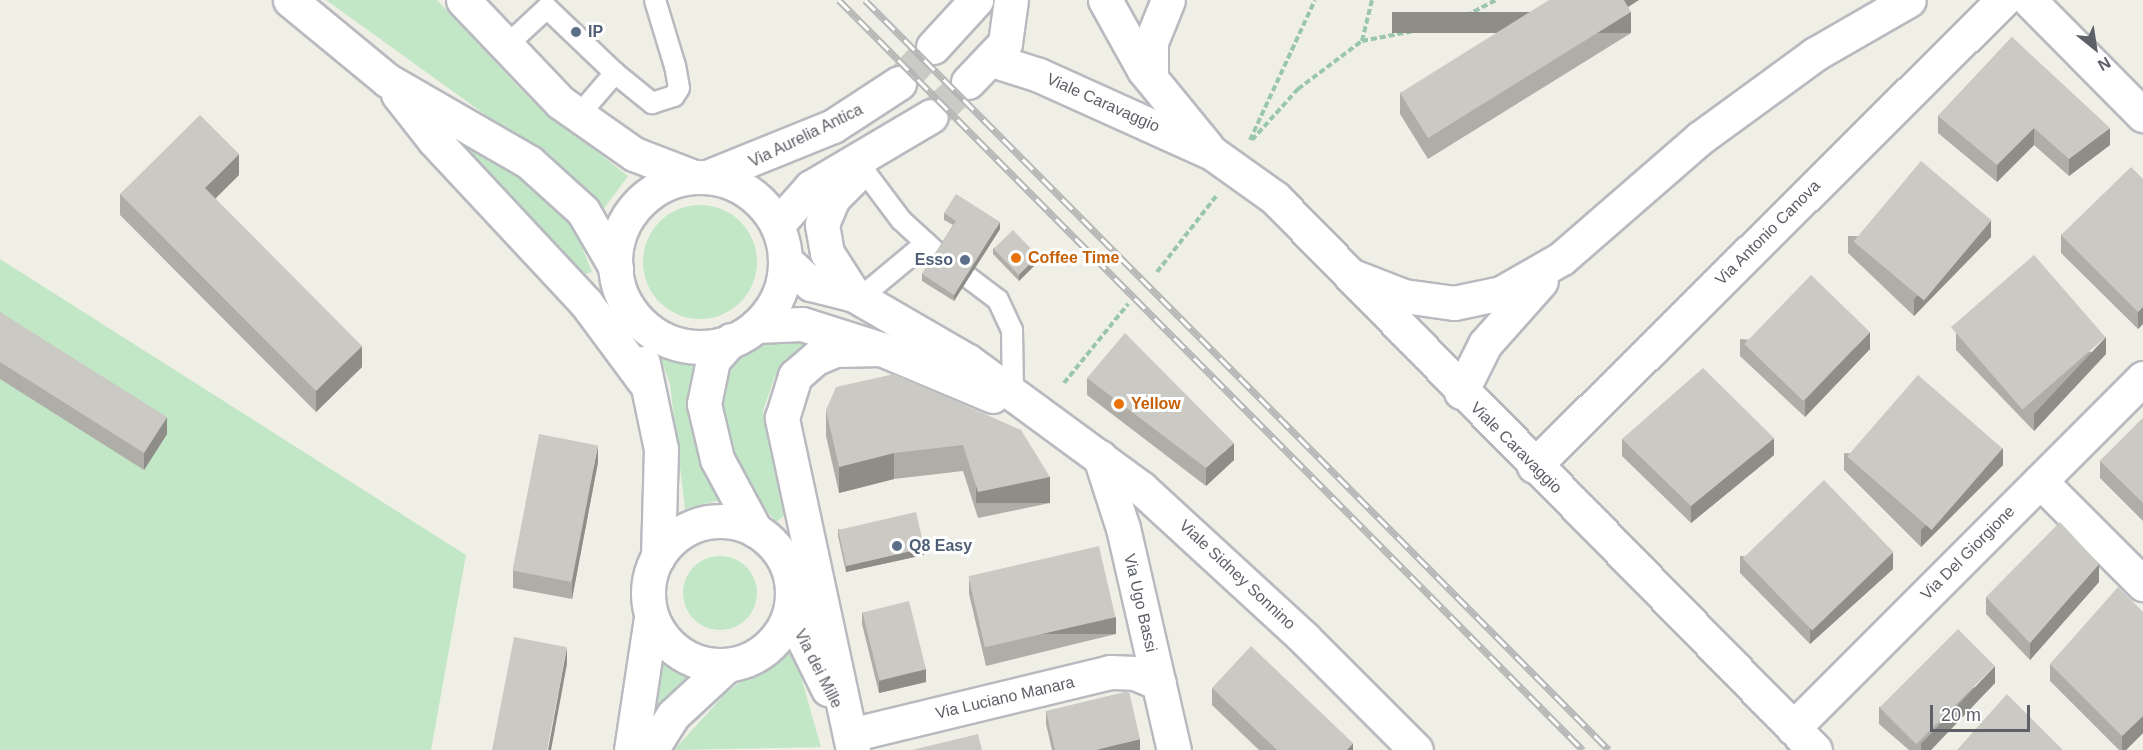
<!DOCTYPE html>
<style>
body{margin:0}
#map{position:relative;width:2143px;height:750px;overflow:hidden;background:#f0efe6;font-family:Arial,sans-serif}
div>[style]{position:absolute}
[style*='--x']{left:calc(var(--x)*1px);top:calc(var(--y)*1px);width:calc(var(--w)*1px);rotate:calc(var(--a)*1deg)}
.green>*{inset:0;background:#c2e7c6}
.round{border-radius:50%}
.secondary-tunnel>*{height:33px;margin-top:-16.5px;transform-origin:0;background:repeating-linear-gradient(90deg,#cbcbc6 0 33px,transparent 0 49px)}
.path>*{height:4px;margin-top:-2px;transform-origin:0;background:repeating-linear-gradient(90deg,#99c6ac 0 6px,transparent 0 9px)}
.roads{filter:drop-shadow(2px 0 #b8bac0) drop-shadow(-2px 0 #b8bac0) drop-shadow(0 2px #b8bac0) drop-shadow(0 -2px #b8bac0)}
.lane>*{height:20px;margin:-10px;padding:0 10px;transform-origin:10px;border-radius:10px;background:#fff}
.street>*{height:33px;margin:-16.5px;padding:0 16.5px;transform-origin:16.5px;border-radius:16.5px;background:#fff}
.secondary>*{height:33px;margin:-16.5px;padding:0 16.5px;transform-origin:16.5px;border-radius:16.5px;background:#fff}
.secondary>.ring{margin:-16.5px;padding:0;box-sizing:content-box;background:none;border:33px solid #fff;border-radius:50%}
.rail>*{height:7px;margin-top:-3.5px;transform-origin:0;background:repeating-linear-gradient(90deg,#fff 0 14px,#b6b7b7 0 28px);box-sizing:border-box;border-block:2px solid #b6b7b7}
.wall>*{inset:0;background:#afada8}
.shaded-wall>*{inset:0;background:#8e8d88;transform-origin:0 0}
.building>*{inset:0;background:#cbc9c3;transform-origin:0 0}
.dots>*{width:16px;height:16px;translate:-50% -50%;box-sizing:border-box;border:3px solid #fff;border-radius:50%}
span{translate:-50% -50%;white-space:nowrap;text-align:center;line-height:1.15;-webkit-text-stroke:6px #fff;paint-order:stroke}
.service-label{font-size:16px;color:#4e5e75;font-weight:700}
.left{translate:0 -50%;text-align:left}
.right{translate:-100% -50%;text-align:right}
.street-label{font-size:16px;color:#5d6066}
.food-label{font-size:16px;color:#c56008;font-weight:700}
.north{position:absolute;left:2065px;top:18px;width:60px;height:60px;-webkit-text-stroke:4px #fff;paint-order:stroke;rotate:150deg;font-size:16px;font-weight:700;line-height:24px;text-align:center;color:#5d6066}
.north::after{content:'';display:block;margin:auto;width:21px;height:27px;background:#5d6066;clip-path:polygon(50% 0,100% 100%,50% 72%,0 100%)}
.scale{position:absolute;left:1930px;top:705px;width:100px;height:27px;box-sizing:border-box;border:3px solid #5d6066;border-top:0;padding-left:8px;font-size:18px;line-height:21px;white-space:nowrap;color:#5d6066;-webkit-text-stroke:4px #fff;paint-order:stroke}
</style>
<div id="map">
<div class="green">
<div style="clip-path:polygon(326px 0,437px 0,529px 98px,628px 176px,600px 214px,551px 162px)"></div>
<div style="clip-path:polygon(451px 137px,520px 173px,553px 198px,573px 225px,592px 272px,586px 274px,444px 141px)"></div>
<div class="round" style="left:643px;top:205px;width:114px;height:114px"></div>
<div style="clip-path:polygon(0 259px,466px 555px,431px 750px,0 750px)"></div>
<div style="clip-path:polygon(814px 339px,775px 376px,763px 411px,788px 513px,776px 522px,744px 484px,721px 414px,722px 378px,734px 358px,757px 342px)"></div>
<div style="clip-path:polygon(658px 352px,696px 359px,689px 386px,692px 417px,721px 500px,685px 509px,670px 384px)"></div>
<div class="round" style="left:683px;top:556px;width:74px;height:74px"></div>
<div style="clip-path:polygon(791px 642px,821px 747px,674px 750px,725px 694px)"></div>
<div style="clip-path:polygon(660px 655px,696px 677px,646px 730px)"></div>
</div>
<div class="secondary-tunnel">
<div style="--x:899;--y:83;--w:50;--a:-46.6"></div>
<div style="--x:931;--y:116;--w:50;--a:-42.6"></div>
</div>
<div class="path">
<div style="--x:1362;--y:41;--w:42;--a:-76.3"></div>
<div style="--x:1250;--y:140;--w:154;--a:-65.1"></div>
<div style="--x:1252;--y:140;--w:69;--a:-48"></div>
<div style="--x:1298;--y:89;--w:80;--a:-36.9"></div>
<div style="--x:1362;--y:41;--w:90;--a:-10.9"></div>
<div style="--x:1450;--y:24;--w:52;--a:-27.6"></div>
<div style="--x:1157;--y:272;--w:98;--a:-52.1"></div>
<div style="--x:1064;--y:383;--w:102;--a:-51"></div>
</div>
<div class="roads">
<div class="lane">
<div style="--x:506;--y:46;--w:56;--a:-42.8"></div>
<div style="--x:547;--y:8;--w:94;--a:43.7"></div>
<div style="--x:578;--y:116;--w:57;--a:-49.3"></div>
<div style="--x:615;--y:73;--w:48;--a:39"></div>
<div style="--x:652;--y:103;--w:23;--a:-18"></div>
<div style="--x:674;--y:96;--w:9;--a:-58"></div>
<div style="--x:679;--y:88;--w:22;--a:-100"></div>
<div style="--x:675;--y:66;--w:69;--a:-106.9"></div>
<div style="--x:862;--y:168;--w:65;--a:53.1"></div>
<div style="--x:901;--y:220;--w:52;--a:42.6"></div>
<div style="--x:969;--y:278;--w:36;--a:37"></div>
<div style="--x:998;--y:300;--w:33;--a:65"></div>
<div style="--x:1012;--y:330;--w:64;--a:89.1"></div>
<div style="--x:860;--y:298;--w:86;--a:-39.8"></div>
</div>
<div class="street">
<div style="--x:2029;--y:0;--w:162;--a:45.3"></div>
<div style="--x:1151;--y:78;--w:36;--a:-90"></div>
<div style="--x:1151;--y:42;--w:45;--a:-68"></div>
<div style="--x:1350;--y:275;--w:58;--a:21.3"></div>
<div style="--x:1404;--y:296;--w:50;--a:8"></div>
<div style="--x:1454;--y:303;--w:48;--a:-12"></div>
<div style="--x:1501;--y:293;--w:70;--a:-29.8"></div>
<div style="--x:1562;--y:258;--w:183;--a:-41"></div>
<div style="--x:1700;--y:138;--w:142;--a:-36.1"></div>
<div style="--x:1815;--y:54;--w:108;--a:-29.9"></div>
<div style="--x:1461;--y:392;--w:54;--a:-63.4"></div>
<div style="--x:1485;--y:344;--w:84;--a:-48.4"></div>
<div style="--x:1100;--y:457;--w:75;--a:72.1"></div>
<div style="--x:1123;--y:528;--w:228;--a:77.1"></div>
<div style="--x:1534;--y:466;--w:661;--a:-44.82"></div>
<div style="--x:2040;--y:481;--w:146;--a:45"></div>
<div style="--x:1793;--y:728;--w:495;--a:-45"></div>
<div style="--x:850;--y:735;--w:268;--a:-13.6"></div>
<div style="--x:1110;--y:672;--w:25;--a:2"></div>
<div style="--x:1135;--y:673;--w:26;--a:23"></div>
</div>
<div class="secondary">
<div style="--x:290;--y:0;--w:126;--a:39.5"></div>
<div style="--x:387;--y:80;--w:164;--a:30"></div>
<div style="--x:529;--y:162;--w:73;--a:42.2"></div>
<div style="--x:583;--y:211;--w:66;--a:59.9"></div>
<div style="--x:463;--y:0;--w:141;--a:46.4"></div>
<div style="--x:560;--y:102;--w:90;--a:35.1"></div>
<div style="--x:634;--y:154;--w:64;--a:21"></div>
<div style="--x:1105;--y:0;--w:80;--a:60.9"></div>
<div style="--x:1144;--y:70;--w:99;--a:50.7"></div>
<div style="--x:933;--y:47;--w:64;--a:-47.5"></div>
<div style="--x:992;--y:60;--w:49;--a:17.7"></div>
<div style="--x:1039;--y:75;--w:190;--a:24.3"></div>
<div style="--x:1212;--y:153;--w:77;--a:35.5"></div>
<div style="--x:1275;--y:198;--w:772;--a:45.63"></div>
<div style="--x:968;--y:82;--w:54;--a:-46.5"></div>
<div style="--x:1005;--y:43;--w:43;--a:-82.1"></div>
<div style="--x:398;--y:94;--w:58;--a:52"></div>
<div style="--x:434;--y:140;--w:223;--a:47"></div>
<div style="--x:586;--y:303;--w:102;--a:53.4"></div>
<div style="--x:707;--y:177;--w:136;--a:-22"></div>
<div style="--x:833;--y:126;--w:79;--a:-33.1"></div>
<div class="ring" style="left:615px;top:177px;width:137px;height:137px"></div>
<div style="--x:777;--y:225;--w:51;--a:-48.2"></div>
<div style="--x:811;--y:187;--w:139;--a:-30.6"></div>
<div style="--x:786;--y:261;--w:34;--a:43"></div>
<div style="--x:811;--y:284;--w:44;--a:14.3"></div>
<div style="--x:854;--y:295;--w:132;--a:30.1"></div>
<div style="--x:968;--y:361;--w:215;--a:36.3"></div>
<div style="--x:1141;--y:488;--w:222;--a:42.6"></div>
<div style="--x:1304;--y:638;--w:158;--a:45"></div>
<div style="--x:854;--y:295;--w:50;--a:-122.7"></div>
<div style="--x:827;--y:253;--w:29;--a:-100"></div>
<div style="--x:822;--y:224;--w:28;--a:-67"></div>
<div style="--x:833;--y:198;--w:37;--a:-45"></div>
<div style="--x:756;--y:326;--w:46;--a:-2.5"></div>
<div style="--x:802;--y:324;--w:83;--a:17.6"></div>
<div style="--x:881;--y:349;--w:121;--a:22.8"></div>
<div style="--x:731;--y:340;--w:27;--a:132"></div>
<div style="--x:713;--y:360;--w:45;--a:101.6"></div>
<div style="--x:704;--y:404;--w:57;--a:76.7"></div>
<div style="--x:717;--y:459;--w:81;--a:61.8"></div>
<div style="--x:643;--y:363;--w:88;--a:78.2"></div>
<div style="--x:661;--y:449;--w:108;--a:91.6"></div>
<div class="ring" style="left:648px;top:521px;width:111px;height:111px"></div>
<div style="--x:790;--y:612;--w:86;--a:63.7"></div>
<div style="--x:631;--y:750;--w:134;--a:-81.4"></div>
<div style="--x:651;--y:750;--w:41;--a:-57.8"></div>
<div style="--x:673;--y:715;--w:72;--a:-42.8"></div>
<div style="--x:853;--y:750;--w:340;--a:-102.1"></div>
<div style="--x:782;--y:418;--w:44;--a:-72.8"></div>
<div style="--x:795;--y:376;--w:28;--a:-41"></div>
<div style="--x:816;--y:358;--w:21;--a:-23"></div>
<div style="--x:835;--y:350;--w:46;--a:-1.2"></div>
</div>
</div>
<div class="rail">
<div style="--x:839;--y:0;--w:1056;--a:45.23"></div>
<div style="--x:865;--y:0;--w:1056;--a:45.23"></div>
</div>
<div class="wall">
<div style="clip-path:polygon(1628px 7px,1631px 33px,1428px 159px,1400px 114px,1400px 93px)"></div>
<div style="clip-path:polygon(2012px 37px,2110px 145px,2069px 176px,2034px 145px,1997px 182px,1938px 133px,1938px 116px)"></div>
<div style="clip-path:polygon(239px 175px,215px 198px,362px 367px,316px 412px,120px 215px,120px 194px)"></div>
<div style="clip-path:polygon(2143px 179px,2143px 324px,2138px 329px,2061px 253px,2061px 235px)"></div>
<div style="clip-path:polygon(944px 213px,1000px 229px,954px 301px,922px 281px,922px 274px,953px 225px,944px 220px)"></div>
<div style="clip-path:polygon(1848px 236px,1991px 237px,1914px 316px,1848px 253px)"></div>
<div style="clip-path:polygon(993px 248px,1038px 262px,1019px 281px,993px 254px)"></div>
<div style="clip-path:polygon(0 312px,167px 434px,144px 470px,0 379px)"></div>
<div style="clip-path:polygon(1956px 332px,2106px 354px,2034px 431px,1956px 350px)"></div>
<div style="clip-path:polygon(1740px 339px,1870px 349px,1805px 417px,1740px 356px)"></div>
<div style="clip-path:polygon(894px 374px,1050px 503px,978px 518px,963px 471px,894px 479px,839px 493px,826px 436px,826px 410px)"></div>
<div style="clip-path:polygon(1087px 378px,1234px 460px,1206px 486px,1087px 395px)"></div>
<div style="clip-path:polygon(2143px 418px,2143px 521px,2100px 478px,2100px 461px)"></div>
<div style="clip-path:polygon(1622px 439px,1774px 455px,1691px 523px,1622px 456px)"></div>
<div style="clip-path:polygon(1844px 453px,2003px 465px,1921px 547px,1844px 470px)"></div>
<div style="clip-path:polygon(598px 462px,572px 599px,513px 588px,513px 571px)"></div>
<div style="clip-path:polygon(838px 529px,924px 555px,846px 572px,838px 536px)"></div>
<div style="clip-path:polygon(1740px 556px,1893px 569px,1810px 644px,1740px 573px)"></div>
<div style="clip-path:polygon(969px 577px,1116px 634px,986px 666px,969px 594px)"></div>
<div style="clip-path:polygon(2099px 582px,2030px 660px,1986px 614px,1986px 597px)"></div>
<div style="clip-path:polygon(862px 612px,926px 682px,879px 693px,862px 624px)"></div>
<div style="clip-path:polygon(2143px 612px,2143px 733px,2126px 750px,2119px 750px,2050px 681px,2050px 664px)"></div>
<div style="clip-path:polygon(1995px 683px,1931px 750px,1909px 750px,1879px 724px,1879px 707px)"></div>
<div style="clip-path:polygon(1212px 688px,1353px 750px,1259px 750px,1212px 705px)"></div>
<div style="clip-path:polygon(1046px 711px,1140px 750px,1052px 750px,1046px 724px)"></div>
</div>
<div class="shaded-wall">
<div style="clip-path:polygon(1619px 0,1639px 0,1619px 13px)"></div>
<div style="left:1631px;top:12px;width:21px;height:239px;rotate:90deg"></div>
<div style="clip-path:polygon(2034px 128px,2034px 145px,1997px 182px,1997px 165px)"></div>
<div style="clip-path:polygon(2110px 128px,2110px 145px,2069px 176px,2069px 159px)"></div>
<div style="clip-path:polygon(239px 154px,239px 175px,205px 209px,205px 188px)"></div>
<div style="clip-path:polygon(1991px 220px,1991px 237px,1914px 316px,1914px 299px)"></div>
<div style="clip-path:polygon(1000px 222px,1000px 229px,954px 301px,954px 295px)"></div>
<div style="clip-path:polygon(1038px 256px,1038px 262px,1019px 281px,1019px 275px)"></div>
<div style="clip-path:polygon(2143px 307px,2143px 324px,2138px 329px,2138px 312px)"></div>
<div style="clip-path:polygon(1870px 332px,1870px 349px,1805px 417px,1805px 400px)"></div>
<div style="clip-path:polygon(2106px 337px,2106px 354px,2034px 431px,2034px 414px)"></div>
<div style="clip-path:polygon(362px 346px,362px 367px,316px 412px,316px 391px)"></div>
<div style="clip-path:polygon(167px 417px,167px 434px,144px 470px,144px 453px)"></div>
<div style="clip-path:polygon(1774px 438px,1774px 455px,1691px 523px,1691px 506px)"></div>
<div style="clip-path:polygon(1234px 443px,1234px 460px,1206px 486px,1206px 468px)"></div>
<div style="clip-path:polygon(598px 445px,598px 462px,572px 599px,572px 582px)"></div>
<div style="clip-path:polygon(2003px 448px,2003px 465px,1921px 547px,1921px 530px)"></div>
<div style="clip-path:polygon(894px 453px,894px 479px,839px 493px,839px 467px)"></div>
<div style="left:1050px;top:477px;width:26px;height:74px;rotate:90deg"></div>
<div style="clip-path:polygon(924px 548px,924px 555px,846px 572px,846px 566px)"></div>
<div style="clip-path:polygon(1893px 552px,1893px 569px,1810px 644px,1810px 627px)"></div>
<div style="clip-path:polygon(2099px 564px,2099px 582px,2030px 660px,2030px 643px)"></div>
<div style="left:1116px;top:617px;width:17px;height:134px;rotate:90deg"></div>
<div style="clip-path:polygon(567px 647px,567px 664px,551px 750px,548px 750px)"></div>
<div style="clip-path:polygon(1995px 666px,1995px 683px,1931px 750px,1921px 750px,1921px 744px)"></div>
<div style="clip-path:polygon(926px 669px,926px 682px,879px 693px,879px 681px)"></div>
<div style="clip-path:polygon(2143px 716px,2143px 733px,2126px 750px,2122px 750px,2122px 736px)"></div>
<div style="clip-path:polygon(1140px 739px,1140px 750px,1096px 750px)"></div>
<div style="clip-path:polygon(1353px 743px,1353px 750px,1347px 750px)"></div>
</div>
<div class="building">
<div style="clip-path:polygon(1549px 0,1624px 0,1631px 12px,1428px 138px,1400px 93px)"></div>
<div style="clip-path:polygon(2012px 37px,2110px 128px,2069px 159px,2034px 128px,1997px 165px,1938px 116px)"></div>
<div style="clip-path:polygon(200px 115px,239px 154px,205px 188px,362px 346px,316px 391px,120px 194px)"></div>
<div style="left:1921px;top:161px;width:92px;height:105px;rotate:40deg"></div>
<div style="clip-path:polygon(2131px 167px,2143px 179px,2143px 307px,2138px 312px,2061px 235px)"></div>
<div style="clip-path:polygon(956px 194px,1000px 222px,954px 295px,922px 274px,956px 221px,944px 213px)"></div>
<div style="left:1013px;top:230px;width:36px;height:27px;rotate:46deg"></div>
<div style="left:2034px;top:255px;width:109px;height:110px;rotate:49deg"></div>
<div style="left:1811px;top:275px;width:82px;height:96px;rotate:44deg"></div>
<div style="clip-path:polygon(0 312px,167px 417px,144px 453px,0 362px)"></div>
<div style="clip-path:polygon(1125px 333px,1234px 443px,1206px 468px,1087px 378px)"></div>
<div style="clip-path:polygon(1703px 368px,1774px 438px,1691px 506px,1622px 439px)"></div>
<div style="clip-path:polygon(894px 374px,1021px 430px,1050px 477px,978px 492px,963px 445px,894px 453px,839px 467px,826px 410px,836px 387px)"></div>
<div style="left:1918px;top:375px;width:112px;height:108px;rotate:41deg"></div>
<div style="clip-path:polygon(2143px 418px,2143px 503px,2100px 461px)"></div>
<div style="left:539px;top:434px;width:60px;height:139px;rotate:11deg"></div>
<div style="left:1824px;top:480px;width:100px;height:113px;rotate:46deg"></div>
<div style="left:916px;top:512px;width:37px;height:80px;rotate:77deg"></div>
<div style="clip-path:polygon(2060px 522px,2099px 564px,2030px 643px,1986px 597px)"></div>
<div style="left:1099px;top:546px;width:73px;height:134px;rotate:77deg"></div>
<div style="clip-path:polygon(2118px 587px,2143px 612px,2143px 716px,2122px 736px,2050px 664px)"></div>
<div style="left:909px;top:601px;width:70px;height:48px;rotate:76deg"></div>
<div style="left:1958px;top:629px;width:52px;height:111px;rotate:45deg"></div>
<div style="left:514px;top:637px;width:54px;height:115px;rotate:11deg"></div>
<div style="clip-path:polygon(1251px 646px,1353px 743px,1347px 750px,1277px 750px,1212px 688px)"></div>
<div style="clip-path:polygon(1129px 691px,1140px 739px,1096px 750px,1055px 750px,1046px 711px)"></div>
<div style="clip-path:polygon(2007px 694px,2063px 750px,1957px 750px)"></div>
<div style="clip-path:polygon(978px 734px,982px 750px,912px 750px)"></div>
</div>
<div class="dots">
<div style="left:576px;top:32px;background:#5c6f8a"></div>
<div style="left:1016px;top:258px;background:#e8710a"></div>
<div style="left:965px;top:260px;background:#5c6f8a"></div>
<div style="left:1119px;top:404px;background:#e8710a"></div>
<div style="left:897px;top:546px;background:#5c6f8a"></div>
</div>
<div class="service-label">
<span class="left" style="left:588px;top:32px">IP</span>
<span class="right" style="left:953px;top:260px">Esso</span>
<span class="left" style="left:909px;top:546px">Q8 Easy</span>
</div>
<div class="street-label">
<span style="left:1103px;top:103px;rotate:24deg">Viale Caravaggio</span>
<span style="left:806px;top:136px;rotate:-26deg">Via Aurelia Antica</span>
<span style="left:1768px;top:233px;rotate:-45deg">Via Antonio Canova</span>
<span style="left:1516px;top:448px;rotate:45deg">Viale Caravaggio</span>
<span style="left:1968px;top:553px;rotate:-45deg">Via Del Giorgione</span>
<span style="left:1237px;top:575px;rotate:43deg">Viale Sidney Sonnino</span>
<span style="left:1140px;top:603px;rotate:77deg">Via Ugo Bassi</span>
<span style="left:818px;top:669px;rotate:63deg">Via dei Mille</span>
<span style="left:1005px;top:698px;rotate:-13deg">Via Luciano Manara</span>
</div>
<div class="food-label">
<span class="left" style="left:1028px;top:258px">Coffee Time</span>
<span class="left" style="left:1131px;top:404px">Yellow</span>
</div>
<div class="north">N</div>
<div class="scale">20 m</div>
</div>
